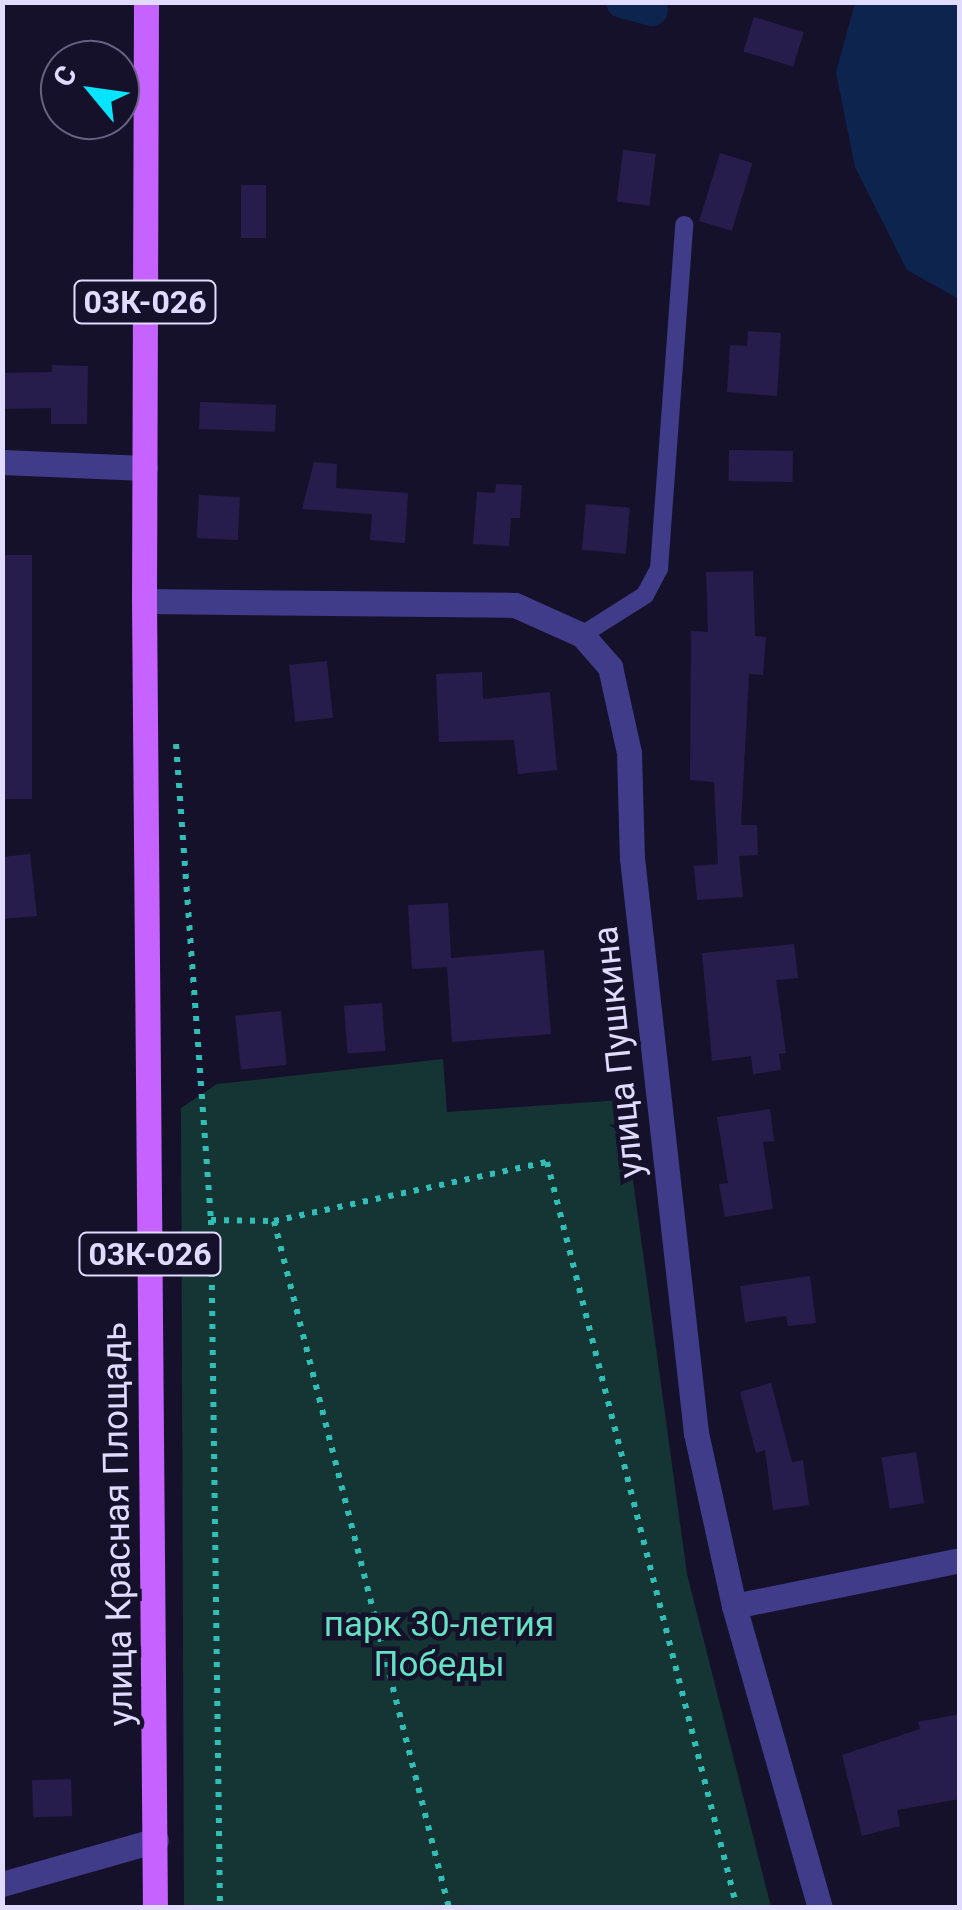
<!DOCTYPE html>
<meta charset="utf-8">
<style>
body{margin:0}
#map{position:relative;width:962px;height:1910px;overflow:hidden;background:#16112b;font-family:Roboto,sans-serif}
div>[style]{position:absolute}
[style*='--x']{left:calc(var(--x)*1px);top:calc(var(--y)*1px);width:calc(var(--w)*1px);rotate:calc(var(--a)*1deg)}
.green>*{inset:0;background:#143534}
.water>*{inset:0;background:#0d244e}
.canal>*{height:32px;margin:-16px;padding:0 16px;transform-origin:16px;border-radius:16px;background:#0d244e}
.building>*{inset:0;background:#271d4c;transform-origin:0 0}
.path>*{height:6px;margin-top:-3px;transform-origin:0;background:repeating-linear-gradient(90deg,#31beb6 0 5px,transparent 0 13px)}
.service>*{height:18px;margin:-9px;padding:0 9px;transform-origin:9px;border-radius:9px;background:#403c8a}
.minor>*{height:25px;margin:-12.5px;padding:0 12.5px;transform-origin:12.5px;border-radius:12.5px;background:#403c8a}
.primary>*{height:25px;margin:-12.5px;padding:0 12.5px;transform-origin:12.5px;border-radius:12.5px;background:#c662ff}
span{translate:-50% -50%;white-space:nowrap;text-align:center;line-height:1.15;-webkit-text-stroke:9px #16112b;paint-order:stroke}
.shield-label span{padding:2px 8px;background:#16112b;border:2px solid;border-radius:8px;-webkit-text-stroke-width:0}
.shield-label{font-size:32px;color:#e0dbff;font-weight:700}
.street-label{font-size:35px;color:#e0dbff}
.park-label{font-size:35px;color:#65e1c3}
.frame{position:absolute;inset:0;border:5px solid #e0dbff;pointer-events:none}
.north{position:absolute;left:40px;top:40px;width:100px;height:100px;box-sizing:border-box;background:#16112b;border:2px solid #676280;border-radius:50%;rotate:299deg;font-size:28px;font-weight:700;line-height:40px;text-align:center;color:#e0dbff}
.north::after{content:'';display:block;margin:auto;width:35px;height:45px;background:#07e4ff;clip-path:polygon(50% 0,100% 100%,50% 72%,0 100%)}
</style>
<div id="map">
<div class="green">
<div style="clip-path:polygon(443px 1059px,447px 1112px,622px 1100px,687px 1574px,771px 1907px,184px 1907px,181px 1108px,217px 1084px)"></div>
</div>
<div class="water">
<div style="clip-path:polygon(855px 3px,959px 3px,959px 299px,907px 270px,855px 167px,836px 72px)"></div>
</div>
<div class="canal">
<div style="--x:622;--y:2;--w:31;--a:15"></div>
</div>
<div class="building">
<div style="left:754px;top:17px;width:52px;height:36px;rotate:17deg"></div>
<div style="left:623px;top:150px;width:33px;height:52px;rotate:7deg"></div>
<div style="left:720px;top:153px;width:34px;height:71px;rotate:17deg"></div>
<div style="left:241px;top:185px;width:25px;height:53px"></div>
<div style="clip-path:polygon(748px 331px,781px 333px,777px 396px,727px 392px,730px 345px,747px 346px)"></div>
<div style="clip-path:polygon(52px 365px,88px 366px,87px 424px,51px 424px,51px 408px,2px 409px,2px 373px,52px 372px)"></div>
<div style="left:200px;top:402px;width:76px;height:27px;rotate:2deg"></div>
<div style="left:729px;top:450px;width:64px;height:31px;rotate:1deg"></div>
<div style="clip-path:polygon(314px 462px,337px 464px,336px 488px,408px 493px,405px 543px,370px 540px,372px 514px,302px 509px)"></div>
<div style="clip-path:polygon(496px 484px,522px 485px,520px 518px,511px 518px,509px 546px,473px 544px,477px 492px,495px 493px)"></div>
<div style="left:199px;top:495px;width:41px;height:43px;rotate:3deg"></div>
<div style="left:586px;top:504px;width:44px;height:46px;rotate:5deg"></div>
<div style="left:2px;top:555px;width:30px;height:244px"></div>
<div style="clip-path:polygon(753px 571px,755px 636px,766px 637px,763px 675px,749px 674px,741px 825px,757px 825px,758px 855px,739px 856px,743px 897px,697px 900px,694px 866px,718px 864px,714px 782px,690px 780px,691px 631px,708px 632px,706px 572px)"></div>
<div style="left:327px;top:661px;width:57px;height:38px;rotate:84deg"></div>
<div style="clip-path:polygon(482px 672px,483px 699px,550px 692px,557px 770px,518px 774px,514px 740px,439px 742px,436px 674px)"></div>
<div style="clip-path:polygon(30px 854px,37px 916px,2px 919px,2px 857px)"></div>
<div style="clip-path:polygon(448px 903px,451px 958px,544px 950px,551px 1034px,452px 1042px,447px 967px,412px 969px,408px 905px)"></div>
<div style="clip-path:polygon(794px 944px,798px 978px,776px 980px,786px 1053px,779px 1054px,781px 1070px,753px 1074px,751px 1056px,712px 1061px,702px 953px)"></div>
<div style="left:382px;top:1003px;width:48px;height:38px;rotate:86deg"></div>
<div style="left:281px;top:1011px;width:54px;height:46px;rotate:84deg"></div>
<div style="clip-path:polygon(770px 1109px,774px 1141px,763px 1142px,773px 1209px,725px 1217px,719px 1184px,728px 1183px,717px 1117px)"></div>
<div style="clip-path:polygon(810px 1276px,816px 1323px,788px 1326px,786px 1316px,745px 1322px,740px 1286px)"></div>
<div style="clip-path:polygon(771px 1383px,792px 1462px,803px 1460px,809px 1505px,773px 1510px,765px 1450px,756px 1453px,740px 1392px)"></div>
<div style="left:916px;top:1452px;width:52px;height:35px;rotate:81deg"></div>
<div style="clip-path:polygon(960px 1714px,960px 1799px,897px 1810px,900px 1826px,862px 1836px,842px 1755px,920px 1729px,918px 1722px)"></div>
<div style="left:71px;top:1779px;width:37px;height:39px;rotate:88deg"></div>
</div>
<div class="path">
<div style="--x:176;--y:744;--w:477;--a:85.8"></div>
<div style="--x:211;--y:1220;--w:63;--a:0.9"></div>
<div style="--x:274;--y:1221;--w:279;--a:-12.2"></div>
<div style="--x:547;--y:1162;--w:770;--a:75.71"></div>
<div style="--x:211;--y:1220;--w:688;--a:89.25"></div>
<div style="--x:274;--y:1221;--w:709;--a:75.71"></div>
</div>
<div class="service">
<div style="--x:582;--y:635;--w:75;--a:-32.4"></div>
<div style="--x:645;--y:595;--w:30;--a:-62"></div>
<div style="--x:659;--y:569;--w:345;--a:-85.8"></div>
</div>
<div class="minor">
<div style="--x:2;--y:462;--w:143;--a:2.4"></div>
<div style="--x:144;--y:601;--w:371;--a:0.6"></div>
<div style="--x:515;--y:605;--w:73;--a:24.1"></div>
<div style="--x:582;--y:635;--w:43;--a:48.8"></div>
<div style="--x:610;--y:667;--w:88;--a:77.5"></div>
<div style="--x:629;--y:753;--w:105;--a:88.4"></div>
<div style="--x:632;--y:858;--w:579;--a:83.65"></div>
<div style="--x:696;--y:1433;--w:177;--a:77.6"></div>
<div style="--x:734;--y:1606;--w:314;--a:74.1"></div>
<div style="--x:734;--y:1606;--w:231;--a:-11.5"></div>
<div style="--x:2;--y:1884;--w:160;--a:-15.9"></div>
</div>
<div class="primary">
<div style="--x:146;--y:2;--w:599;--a:90.19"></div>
<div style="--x:144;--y:601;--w:1307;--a:89.52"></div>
</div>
<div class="shield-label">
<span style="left:145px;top:302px">03К-026</span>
<span style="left:150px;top:1254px">03К-026</span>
</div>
<div class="street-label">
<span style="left:619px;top:1052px;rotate:-96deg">улица Пушкина</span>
<span style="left:118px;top:1524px;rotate:-91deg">улица Красная Площадь</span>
</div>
<div class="park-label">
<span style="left:439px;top:1645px">парк 30-летия<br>Победы</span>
</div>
<div class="frame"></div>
<div class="north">С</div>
</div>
